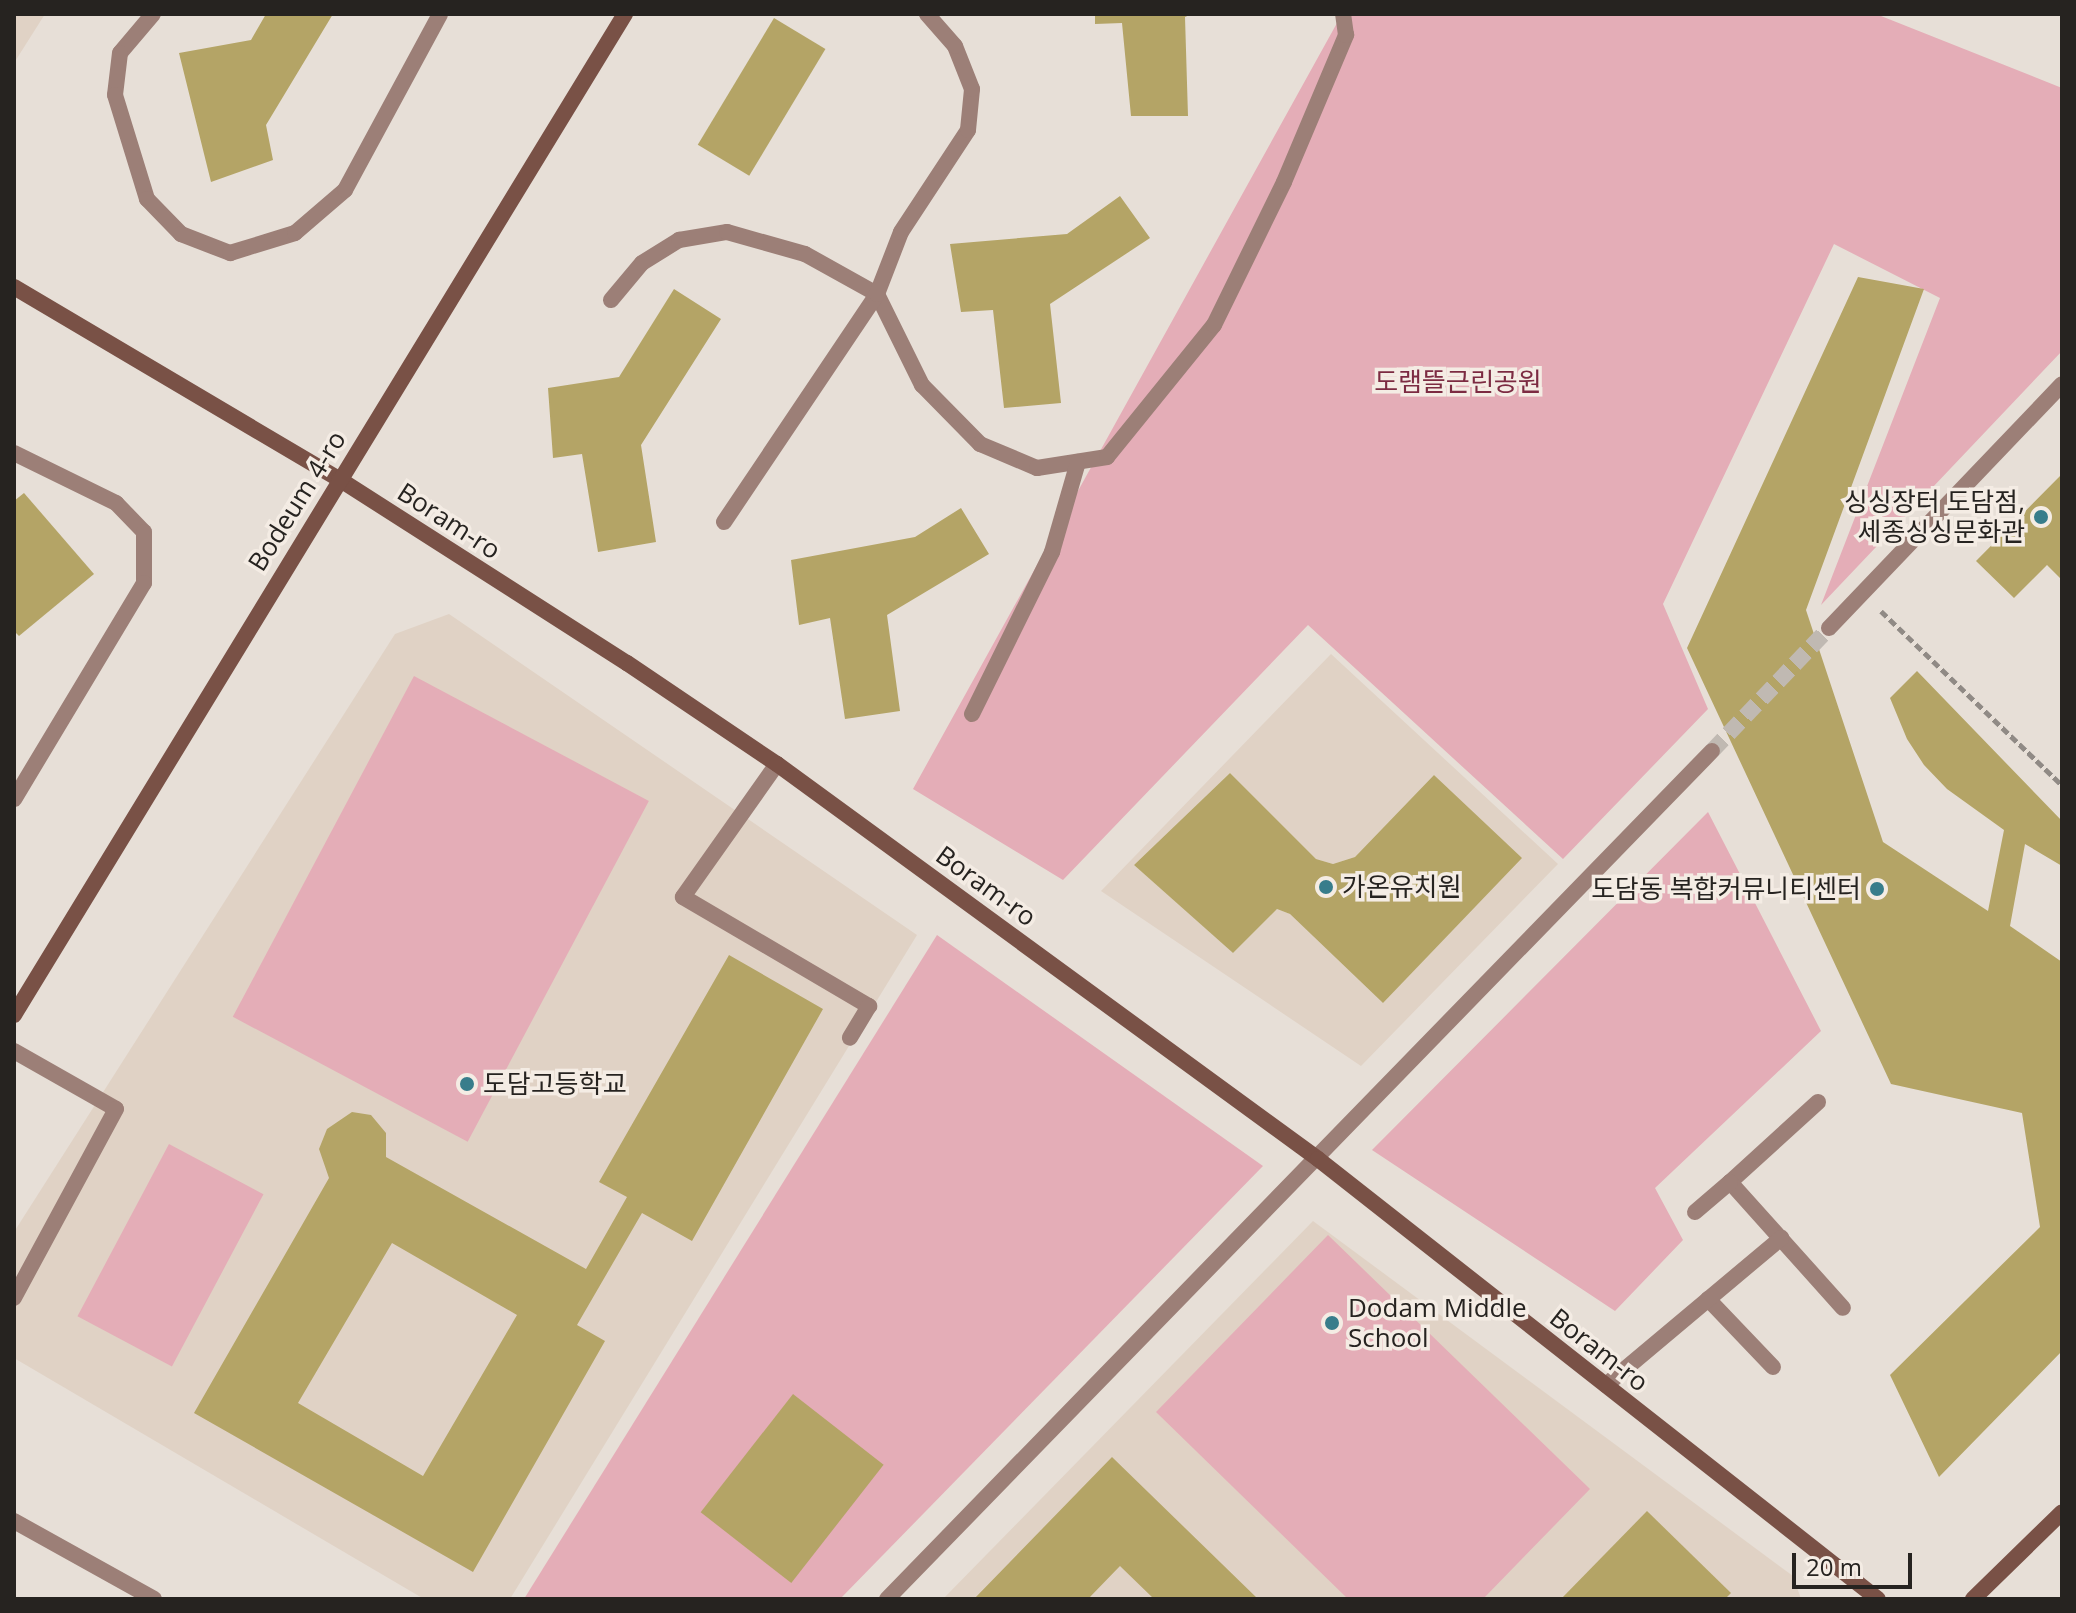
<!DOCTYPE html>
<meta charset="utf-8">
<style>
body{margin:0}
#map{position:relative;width:2076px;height:1613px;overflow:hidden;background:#e7dfd7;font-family:"Open Sans","Noto Sans KR",sans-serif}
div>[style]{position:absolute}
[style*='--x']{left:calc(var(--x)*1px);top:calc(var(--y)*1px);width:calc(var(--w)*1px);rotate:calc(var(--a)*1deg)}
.built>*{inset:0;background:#e0d2c5}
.green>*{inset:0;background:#e4adb7;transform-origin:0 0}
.building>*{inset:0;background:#b4a466;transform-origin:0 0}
.street-tunnel>*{height:16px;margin-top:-8px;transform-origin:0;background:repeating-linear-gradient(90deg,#c0b9b2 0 16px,transparent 0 24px)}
.path>*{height:5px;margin-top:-2.5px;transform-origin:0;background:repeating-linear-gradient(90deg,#908a85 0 8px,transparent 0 12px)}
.lane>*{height:16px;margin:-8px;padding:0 8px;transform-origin:8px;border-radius:8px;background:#9c7f77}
.street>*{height:16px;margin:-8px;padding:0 8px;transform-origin:8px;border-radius:8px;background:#9c7f77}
.secondary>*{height:16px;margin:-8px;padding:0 8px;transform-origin:8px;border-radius:8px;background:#795146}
.dots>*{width:22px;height:22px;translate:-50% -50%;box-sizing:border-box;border:4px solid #f4ece4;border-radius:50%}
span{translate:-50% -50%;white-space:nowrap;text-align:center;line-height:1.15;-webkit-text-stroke:7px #f4ece4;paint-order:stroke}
.park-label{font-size:26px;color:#7c2b42}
.street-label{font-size:26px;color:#262320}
.poi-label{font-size:26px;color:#262320}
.right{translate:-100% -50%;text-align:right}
.left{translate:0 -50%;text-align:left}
.frame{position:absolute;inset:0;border:16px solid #262320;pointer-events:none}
.scale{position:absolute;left:1792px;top:1553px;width:120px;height:36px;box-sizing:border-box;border:4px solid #262320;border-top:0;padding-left:10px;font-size:24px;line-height:28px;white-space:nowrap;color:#262320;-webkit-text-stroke:6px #f4ece4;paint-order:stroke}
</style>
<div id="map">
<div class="built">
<div style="clip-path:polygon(14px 14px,45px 14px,14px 63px)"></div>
<div style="clip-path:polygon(449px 614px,917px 935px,510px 1599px,424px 1599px,14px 1358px,14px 1232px,395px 634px)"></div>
<div style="clip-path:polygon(evenodd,1331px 654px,1558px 864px,1361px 1066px,1101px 891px,1331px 654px,1230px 773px,1316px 859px,1333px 864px,1355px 857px,1434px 775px,1521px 858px,1383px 1003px,1290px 914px,1277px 909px,1233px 953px,1134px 865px,1230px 773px)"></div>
<div style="clip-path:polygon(1313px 1221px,1793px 1576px,1801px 1599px,943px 1599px)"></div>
</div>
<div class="green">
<div style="clip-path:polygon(1342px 14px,1876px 14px,2062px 88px,2062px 351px,1821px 605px,1940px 298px,1834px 244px,1663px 604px,1708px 709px,1563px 859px,1308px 625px,1063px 880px,913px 789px)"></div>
<div style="left:414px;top:676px;width:266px;height:386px;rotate:28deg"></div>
<div style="clip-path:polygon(1708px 812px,1821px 1031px,1655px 1188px,1683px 1240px,1615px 1311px,1372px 1150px)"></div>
<div style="clip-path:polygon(937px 935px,1263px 1166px,840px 1599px,524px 1599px)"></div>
<div style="left:169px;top:1144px;width:107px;height:195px;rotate:28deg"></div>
<div style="clip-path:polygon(1328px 1235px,1590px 1489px,1483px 1599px,1348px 1599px,1156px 1412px)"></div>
</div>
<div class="building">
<div style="clip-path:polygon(266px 14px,333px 14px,266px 125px,273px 160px,211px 182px,179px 53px,251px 40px)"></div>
<div style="clip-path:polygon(1095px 14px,1192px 14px,1185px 17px,1188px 116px,1131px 116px,1122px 23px,1095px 24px)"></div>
<div style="left:774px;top:18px;width:60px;height:148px;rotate:31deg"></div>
<div style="clip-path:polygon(1120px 196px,1150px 238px,1050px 304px,1061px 403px,1004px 408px,993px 310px,961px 312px,950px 244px,1067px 234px)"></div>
<div style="clip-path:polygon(1858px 277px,1924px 289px,1806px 610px,1883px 842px,1988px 911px,2004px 830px,1947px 789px,1924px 765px,1907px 739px,1890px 698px,1917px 671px,2062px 821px,2062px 866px,2025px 844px,2010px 926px,2062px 962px,2062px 1351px,1939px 1477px,1890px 1375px,2040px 1227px,2022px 1113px,1891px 1084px,1687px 648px)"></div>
<div style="clip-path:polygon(674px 289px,721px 319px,641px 445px,656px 542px,598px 552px,582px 454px,553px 458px,548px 388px,619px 377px)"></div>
<div style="clip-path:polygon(2062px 474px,2062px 580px,2047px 565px,2014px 598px,1976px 561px)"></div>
<div style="clip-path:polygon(24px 493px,94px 574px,19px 636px,14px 631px,14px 501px)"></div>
<div style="clip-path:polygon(961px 508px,989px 554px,887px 615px,900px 711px,845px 719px,830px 618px,799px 625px,791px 560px,915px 537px)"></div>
<div style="clip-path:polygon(1230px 773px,1316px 859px,1333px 864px,1355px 857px,1434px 775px,1522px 858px,1383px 1003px,1290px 914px,1277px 909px,1233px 953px,1134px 865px)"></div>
<div style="clip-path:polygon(evenodd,729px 955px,823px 1009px,692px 1241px,642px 1213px,577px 1325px,605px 1341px,473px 1572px,194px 1413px,329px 1178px,319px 1149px,327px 1129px,352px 1112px,371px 1115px,386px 1133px,386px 1157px,586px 1269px,627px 1197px,599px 1182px,729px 955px,392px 1243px,517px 1315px,423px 1476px,298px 1403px,392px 1243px)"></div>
<div style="left:793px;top:1394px;width:115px;height:150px;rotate:38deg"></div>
<div style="clip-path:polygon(1112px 1457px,1258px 1599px,1154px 1599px,1120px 1566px,1088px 1599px,974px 1599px)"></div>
<div style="clip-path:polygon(1647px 1511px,1731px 1593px,1725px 1599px,1561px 1599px)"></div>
</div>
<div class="street-tunnel">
<div style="--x:1712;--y:751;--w:170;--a:-46.4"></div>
</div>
<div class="path">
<div style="--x:1881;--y:611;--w:251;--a:43.9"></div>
</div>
<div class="lane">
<div style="--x:153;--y:14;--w:51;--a:130.2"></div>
<div style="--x:120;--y:53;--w:42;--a:96.8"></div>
<div style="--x:115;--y:95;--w:109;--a:72.9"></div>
<div style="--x:147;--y:199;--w:49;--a:45.8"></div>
<div style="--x:181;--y:234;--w:53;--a:21.2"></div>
<div style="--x:230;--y:253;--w:68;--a:-17.1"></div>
<div style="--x:295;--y:233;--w:66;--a:-40.7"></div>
<div style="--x:345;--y:190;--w:200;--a:-61.6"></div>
<div style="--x:611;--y:300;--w:48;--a:-50"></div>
<div style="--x:642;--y:263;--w:44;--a:-31.9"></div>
<div style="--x:679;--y:240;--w:49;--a:-9.5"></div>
<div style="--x:727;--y:232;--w:81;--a:15.8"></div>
<div style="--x:805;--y:254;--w:82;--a:29.1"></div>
<div style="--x:877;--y:294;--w:102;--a:63.7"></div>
<div style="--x:922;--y:385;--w:83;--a:45.5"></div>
<div style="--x:980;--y:444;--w:62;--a:22.8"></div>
<div style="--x:1037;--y:468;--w:71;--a:-8.9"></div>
<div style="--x:1107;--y:457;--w:170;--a:-51"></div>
<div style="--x:1214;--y:325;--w:159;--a:-63.9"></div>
<div style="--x:1284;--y:182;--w:160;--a:-67.1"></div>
<div style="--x:1346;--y:35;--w:21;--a:-98"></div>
<div style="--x:14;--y:453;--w:114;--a:26.1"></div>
<div style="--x:116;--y:503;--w:40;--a:46"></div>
<div style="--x:144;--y:532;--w:51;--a:90"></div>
<div style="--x:144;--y:583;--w:252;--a:121"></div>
<div style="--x:724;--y:522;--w:275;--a:-56.1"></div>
<div style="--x:877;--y:294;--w:66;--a:-68.8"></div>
<div style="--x:901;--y:232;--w:122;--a:-56.7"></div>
<div style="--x:968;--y:130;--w:41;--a:-84.4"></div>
<div style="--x:972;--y:89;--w:46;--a:-111.6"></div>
<div style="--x:955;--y:46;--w:43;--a:-131.2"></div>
<div style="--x:972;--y:714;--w:181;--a:-63.7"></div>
<div style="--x:1052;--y:552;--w:94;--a:-73.9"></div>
<div style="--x:777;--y:764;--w:163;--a:125.3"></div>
<div style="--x:683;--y:897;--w:216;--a:30.4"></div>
<div style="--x:869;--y:1006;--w:37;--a:121"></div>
<div style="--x:14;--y:1051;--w:117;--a:29.6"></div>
<div style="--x:116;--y:1109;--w:215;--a:118.4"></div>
<div style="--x:1818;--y:1102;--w:119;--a:137.7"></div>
<div style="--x:1730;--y:1182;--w:169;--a:48.1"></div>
<div style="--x:1695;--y:1212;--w:46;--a:-40.6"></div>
<div style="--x:1708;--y:1299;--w:94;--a:46.3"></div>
<div style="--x:1606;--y:1385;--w:229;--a:-40"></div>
<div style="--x:14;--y:1521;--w:160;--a:29.1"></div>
</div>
<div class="street">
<div style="--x:1829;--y:628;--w:337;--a:-46.3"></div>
<div style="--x:887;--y:1599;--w:1183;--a:-45.79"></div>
</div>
<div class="secondary">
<div style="--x:14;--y:287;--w:377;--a:30.6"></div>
<div style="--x:339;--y:479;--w:342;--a:32.6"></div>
<div style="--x:627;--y:663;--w:181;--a:34"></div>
<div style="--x:777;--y:764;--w:670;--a:36.13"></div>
<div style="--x:1318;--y:1159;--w:712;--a:38.16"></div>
<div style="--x:14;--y:1015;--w:1173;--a:-58.6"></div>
<div style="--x:1973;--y:1599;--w:124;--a:-44.3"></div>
</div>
<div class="dots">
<div style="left:2041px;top:517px;background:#387d8b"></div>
<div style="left:1326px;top:887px;background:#387d8b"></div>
<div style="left:1877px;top:889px;background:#387d8b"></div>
<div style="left:467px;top:1084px;background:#387d8b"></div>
<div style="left:1332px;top:1323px;background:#387d8b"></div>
</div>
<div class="park-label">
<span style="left:1458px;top:382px">도램뜰근린공원</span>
</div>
<div class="street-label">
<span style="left:297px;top:501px;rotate:-58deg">Bodeum 4-ro</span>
<span style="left:449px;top:521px;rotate:33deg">Boram-ro</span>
<span style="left:986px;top:886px;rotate:36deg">Boram-ro</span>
<span style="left:1599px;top:1350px;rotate:38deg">Boram-ro</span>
</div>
<div class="poi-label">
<span class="right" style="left:2025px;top:517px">싱싱장터 도담점,<br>세종싱싱문화관</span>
<span class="left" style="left:1342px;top:887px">가온유치원</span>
<span class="right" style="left:1861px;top:889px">도담동 복합커뮤니티센터</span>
<span class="left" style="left:483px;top:1084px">도담고등학교</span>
<span class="left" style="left:1348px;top:1323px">Dodam Middle<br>School</span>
</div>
<div class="frame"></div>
<div class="scale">20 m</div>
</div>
